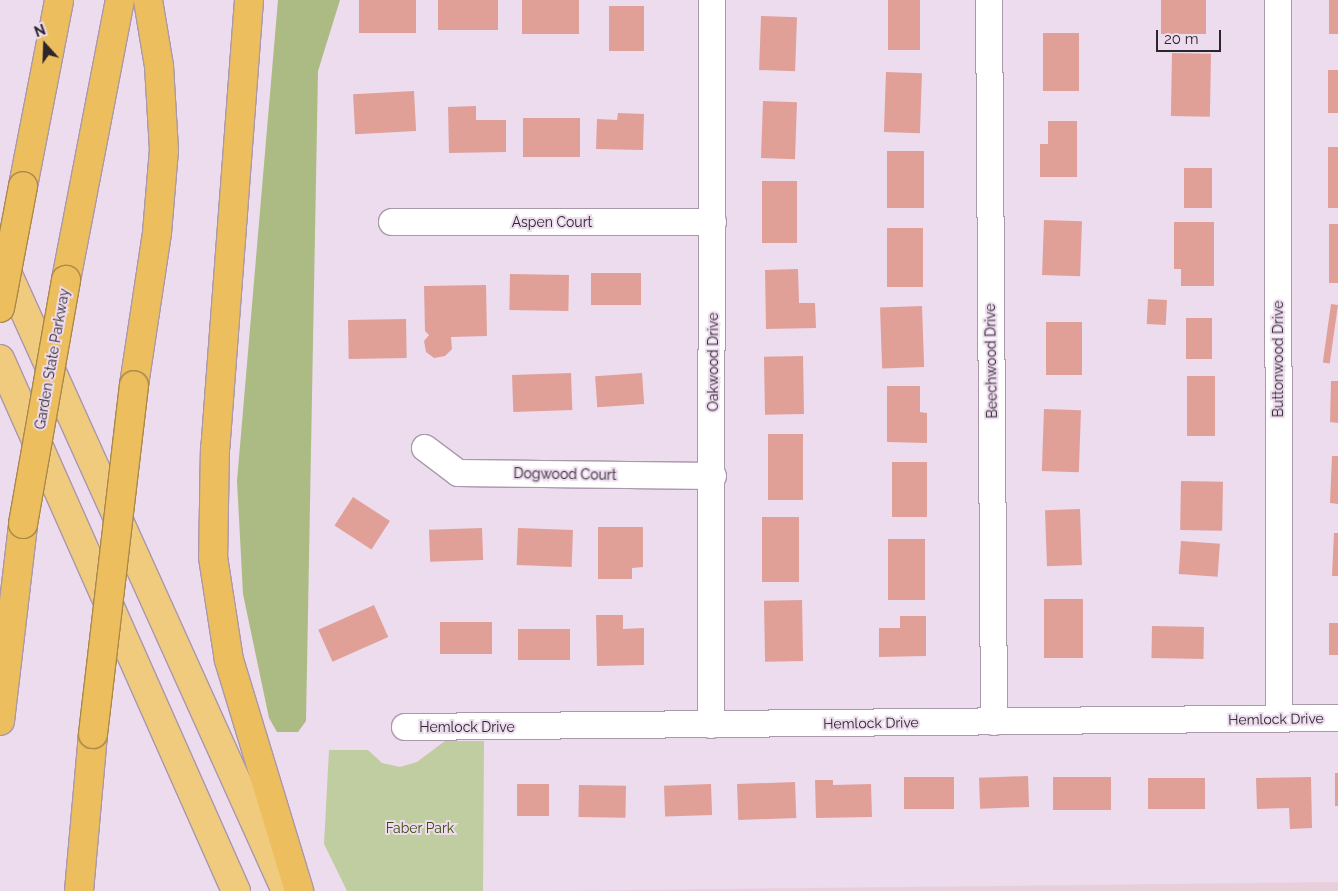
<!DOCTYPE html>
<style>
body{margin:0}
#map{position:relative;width:1338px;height:891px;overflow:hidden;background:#eddbee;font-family:Raleway,sans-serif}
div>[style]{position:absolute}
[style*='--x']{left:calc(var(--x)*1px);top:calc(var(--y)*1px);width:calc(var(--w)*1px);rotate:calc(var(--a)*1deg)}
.commercial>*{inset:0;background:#e8d0db}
.green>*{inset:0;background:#c0cda1}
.forest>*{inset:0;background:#abbb83}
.building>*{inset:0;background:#e0a098;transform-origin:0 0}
.roads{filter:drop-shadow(1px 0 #aa98ab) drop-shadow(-1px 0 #aa98ab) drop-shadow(0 1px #aa98ab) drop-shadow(0 -1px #aa98ab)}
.minor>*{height:26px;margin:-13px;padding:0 13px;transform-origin:13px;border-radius:13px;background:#fff}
.trunk>*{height:28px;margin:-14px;padding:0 14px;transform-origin:14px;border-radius:14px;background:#f0cb7e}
.motorway>*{height:28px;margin:-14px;padding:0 14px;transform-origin:14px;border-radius:14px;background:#edbe5d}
.bridges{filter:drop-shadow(1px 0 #a9884c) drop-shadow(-1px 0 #a9884c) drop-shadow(0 1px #a9884c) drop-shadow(0 -1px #a9884c)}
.motorway-bridge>*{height:28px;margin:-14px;padding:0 14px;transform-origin:14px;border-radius:14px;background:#edbe5d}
span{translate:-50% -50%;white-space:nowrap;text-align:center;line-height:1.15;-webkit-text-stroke:4px #eddbee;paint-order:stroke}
.street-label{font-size:14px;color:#2c252c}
.park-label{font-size:14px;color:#3d4a09}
.north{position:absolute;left:20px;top:20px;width:50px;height:50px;-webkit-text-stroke:4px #eddbee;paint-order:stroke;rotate:340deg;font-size:14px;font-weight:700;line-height:20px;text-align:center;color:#2c252c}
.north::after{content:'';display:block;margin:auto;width:18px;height:22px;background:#2c252c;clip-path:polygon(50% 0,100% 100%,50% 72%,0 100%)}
.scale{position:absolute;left:1156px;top:30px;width:65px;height:22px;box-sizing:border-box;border:2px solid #2c252c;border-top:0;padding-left:6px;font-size:15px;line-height:18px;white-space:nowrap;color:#2c252c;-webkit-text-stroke:4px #eddbee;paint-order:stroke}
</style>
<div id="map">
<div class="commercial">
<div style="clip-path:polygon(1338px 882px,1338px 891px,545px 891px)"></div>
</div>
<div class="green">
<div style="clip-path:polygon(445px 741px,484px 741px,483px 891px,347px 891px,324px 844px,329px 750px,368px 750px,382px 763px,400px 767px,417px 762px)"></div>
</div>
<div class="forest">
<div style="clip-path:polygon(278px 0,340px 0,318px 71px,306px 721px,298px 732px,277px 732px,269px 718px,243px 594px,237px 481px)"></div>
</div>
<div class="building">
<div style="left:359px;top:0;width:57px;height:33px"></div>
<div style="left:438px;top:0;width:60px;height:30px"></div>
<div style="left:522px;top:0;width:57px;height:34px"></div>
<div style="left:888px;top:0;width:32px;height:50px"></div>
<div style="left:1161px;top:0;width:45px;height:34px"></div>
<div style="left:1329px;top:0;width:9px;height:34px"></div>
<div style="left:609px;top:6px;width:35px;height:45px"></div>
<div style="left:761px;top:16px;width:36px;height:54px;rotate:2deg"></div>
<div style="left:1043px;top:33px;width:36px;height:58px"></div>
<div style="left:1172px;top:53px;width:39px;height:63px;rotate:1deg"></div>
<div style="left:1328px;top:70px;width:10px;height:43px"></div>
<div style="left:886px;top:72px;width:36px;height:60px;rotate:2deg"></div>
<div style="left:414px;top:91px;width:40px;height:61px;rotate:87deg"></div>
<div style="left:763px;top:101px;width:34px;height:57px;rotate:2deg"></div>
<div style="clip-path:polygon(476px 106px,476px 120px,506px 120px,506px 152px,449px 153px,448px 107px)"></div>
<div style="clip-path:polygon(618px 113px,644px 114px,643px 150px,596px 149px,597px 119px,617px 120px)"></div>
<div style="left:523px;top:118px;width:57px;height:39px"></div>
<div style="clip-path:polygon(1048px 121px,1077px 121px,1077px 177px,1040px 177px,1040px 144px,1048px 144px)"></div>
<div style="left:1328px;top:147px;width:10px;height:61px"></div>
<div style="left:887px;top:151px;width:37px;height:57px"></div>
<div style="left:1184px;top:168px;width:28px;height:40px"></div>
<div style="left:762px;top:181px;width:35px;height:62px"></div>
<div style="left:1044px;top:220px;width:38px;height:55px;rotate:2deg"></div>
<div style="clip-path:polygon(1174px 222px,1214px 222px,1214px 286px,1181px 286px,1181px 269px,1174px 269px)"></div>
<div style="left:1329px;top:224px;width:9px;height:59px"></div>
<div style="left:923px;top:228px;width:59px;height:36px;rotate:90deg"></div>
<div style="clip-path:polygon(798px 269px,799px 303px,815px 303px,816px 328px,766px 329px,765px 270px)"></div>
<div style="left:591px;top:273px;width:50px;height:32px"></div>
<div style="left:510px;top:274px;width:59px;height:36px;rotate:1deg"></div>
<div style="clip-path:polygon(486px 285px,487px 336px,451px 337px,452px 349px,445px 356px,434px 358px,426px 352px,424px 341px,429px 335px,425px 331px,424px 286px)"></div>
<div style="left:1148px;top:299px;width:19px;height:25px;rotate:3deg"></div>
<div style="left:1331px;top:304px;width:7px;height:59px;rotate:8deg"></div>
<div style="left:922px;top:306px;width:61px;height:42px;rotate:88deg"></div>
<div style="left:1186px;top:318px;width:26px;height:41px"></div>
<div style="left:406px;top:319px;width:39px;height:58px;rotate:89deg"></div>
<div style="left:1046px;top:322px;width:36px;height:53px"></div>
<div style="left:803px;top:356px;width:58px;height:39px;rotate:89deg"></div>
<div style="left:571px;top:373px;width:37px;height:59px;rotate:88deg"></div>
<div style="left:642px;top:373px;width:31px;height:47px;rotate:86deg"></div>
<div style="left:1187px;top:376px;width:28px;height:60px"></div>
<div style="clip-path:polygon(1331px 381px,1338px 381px,1338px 423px,1330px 422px)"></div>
<div style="clip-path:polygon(887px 386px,920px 386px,920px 412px,927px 413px,927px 443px,887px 442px)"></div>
<div style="left:1044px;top:409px;width:37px;height:62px;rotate:2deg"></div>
<div style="left:768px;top:434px;width:35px;height:66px"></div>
<div style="clip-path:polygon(1332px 456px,1338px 456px,1338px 504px,1330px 503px)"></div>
<div style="left:892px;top:462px;width:35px;height:55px"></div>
<div style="left:1181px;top:481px;width:42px;height:49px;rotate:1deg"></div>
<div style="left:353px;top:497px;width:44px;height:34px;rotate:33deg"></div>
<div style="left:1080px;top:509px;width:56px;height:35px;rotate:88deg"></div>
<div style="left:762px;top:517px;width:37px;height:65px"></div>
<div style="clip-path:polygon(598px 527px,643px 527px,643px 567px,632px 568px,632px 579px,598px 579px)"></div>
<div style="left:482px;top:528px;width:32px;height:53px;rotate:88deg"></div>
<div style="left:518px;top:528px;width:55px;height:37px;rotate:2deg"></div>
<div style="clip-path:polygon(1334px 533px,1338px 533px,1338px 576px,1332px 576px)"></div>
<div style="left:888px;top:539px;width:37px;height:61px"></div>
<div style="left:1181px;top:541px;width:39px;height:33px;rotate:4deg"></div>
<div style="left:1044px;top:599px;width:39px;height:59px"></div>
<div style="left:802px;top:600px;width:61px;height:38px;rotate:89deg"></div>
<div style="left:374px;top:605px;width:35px;height:61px;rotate:66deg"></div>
<div style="clip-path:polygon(596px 615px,623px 615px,623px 629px,644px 628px,644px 665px,597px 666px)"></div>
<div style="clip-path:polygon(900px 616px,926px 616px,926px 656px,879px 657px,879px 628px,900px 628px)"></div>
<div style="left:440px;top:622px;width:52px;height:32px"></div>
<div style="left:1329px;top:623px;width:9px;height:32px"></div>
<div style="left:1152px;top:626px;width:52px;height:32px;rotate:1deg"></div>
<div style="left:518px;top:629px;width:52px;height:31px"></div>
<div style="left:1335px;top:773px;width:3px;height:33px"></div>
<div style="left:1028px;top:776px;width:31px;height:49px;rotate:88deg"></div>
<div style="left:954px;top:777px;width:32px;height:50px;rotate:90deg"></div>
<div style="left:1111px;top:777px;width:33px;height:58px;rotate:90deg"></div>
<div style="clip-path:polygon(1311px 777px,1312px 828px,1290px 829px,1289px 808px,1257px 809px,1256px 778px)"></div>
<div style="left:1148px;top:778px;width:57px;height:31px"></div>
<div style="clip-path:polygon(815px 780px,833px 780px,833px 785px,871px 784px,872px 817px,816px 818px)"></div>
<div style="left:795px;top:782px;width:36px;height:58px;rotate:88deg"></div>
<div style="left:517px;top:784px;width:32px;height:32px"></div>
<div style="left:711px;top:784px;width:31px;height:47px;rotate:88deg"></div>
<div style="left:579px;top:785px;width:47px;height:32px;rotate:1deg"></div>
</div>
<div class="roads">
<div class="minor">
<div style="--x:989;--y:0;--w:722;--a:89.6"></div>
<div style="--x:1278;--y:0;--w:718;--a:89.92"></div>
<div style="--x:392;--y:222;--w:321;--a:0"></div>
<div style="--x:425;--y:448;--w:41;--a:37.1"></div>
<div style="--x:458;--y:473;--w:255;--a:0.7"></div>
<div style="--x:711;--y:725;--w:725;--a:-89.92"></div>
<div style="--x:405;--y:727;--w:933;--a:-0.55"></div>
</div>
<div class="trunk">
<div style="--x:1;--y:259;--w:693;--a:65.73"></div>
<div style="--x:0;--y:359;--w:582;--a:66.08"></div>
</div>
<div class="motorway">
<div style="--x:249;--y:0;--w:448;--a:94.3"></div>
<div style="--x:215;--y:447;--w:110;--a:91"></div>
<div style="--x:213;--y:557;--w:104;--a:81.2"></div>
<div style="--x:229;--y:660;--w:241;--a:73.1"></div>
<div style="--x:23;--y:186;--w:189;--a:-79"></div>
<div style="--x:66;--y:280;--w:285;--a:-79.1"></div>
<div style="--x:134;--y:385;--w:154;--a:-81.4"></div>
<div style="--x:157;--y:233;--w:83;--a:-85.2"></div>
<div style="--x:164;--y:150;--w:84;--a:-93.4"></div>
<div style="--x:159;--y:66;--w:67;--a:-99.5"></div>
<div style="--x:0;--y:721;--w:198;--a:-83.3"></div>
<div style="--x:79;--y:891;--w:158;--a:-84.9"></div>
</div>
</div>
<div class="bridges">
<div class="motorway-bridge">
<div style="--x:0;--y:308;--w:124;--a:-79.3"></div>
<div style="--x:23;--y:524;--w:248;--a:-80"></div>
<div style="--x:93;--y:734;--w:351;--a:-83.3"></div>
</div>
</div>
<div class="street-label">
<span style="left:552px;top:222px">Aspen Court</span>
<span style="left:52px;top:359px;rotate:-80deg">Garden State Parkway</span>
<span style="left:1278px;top:359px;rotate:-90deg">Buttonwood Drive</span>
<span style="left:991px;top:361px;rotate:-91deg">Beechwood Drive</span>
<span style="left:713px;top:362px;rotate:-90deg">Oakwood Drive</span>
<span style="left:565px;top:474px;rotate:1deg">Dogwood Court</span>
<span style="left:1276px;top:719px;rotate:-1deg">Hemlock Drive</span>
<span style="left:871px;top:723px;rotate:-1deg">Hemlock Drive</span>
<span style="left:467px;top:727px">Hemlock Drive</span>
</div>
<div class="park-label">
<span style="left:420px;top:828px">Faber Park</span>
</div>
<div class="north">N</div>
<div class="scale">20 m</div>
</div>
